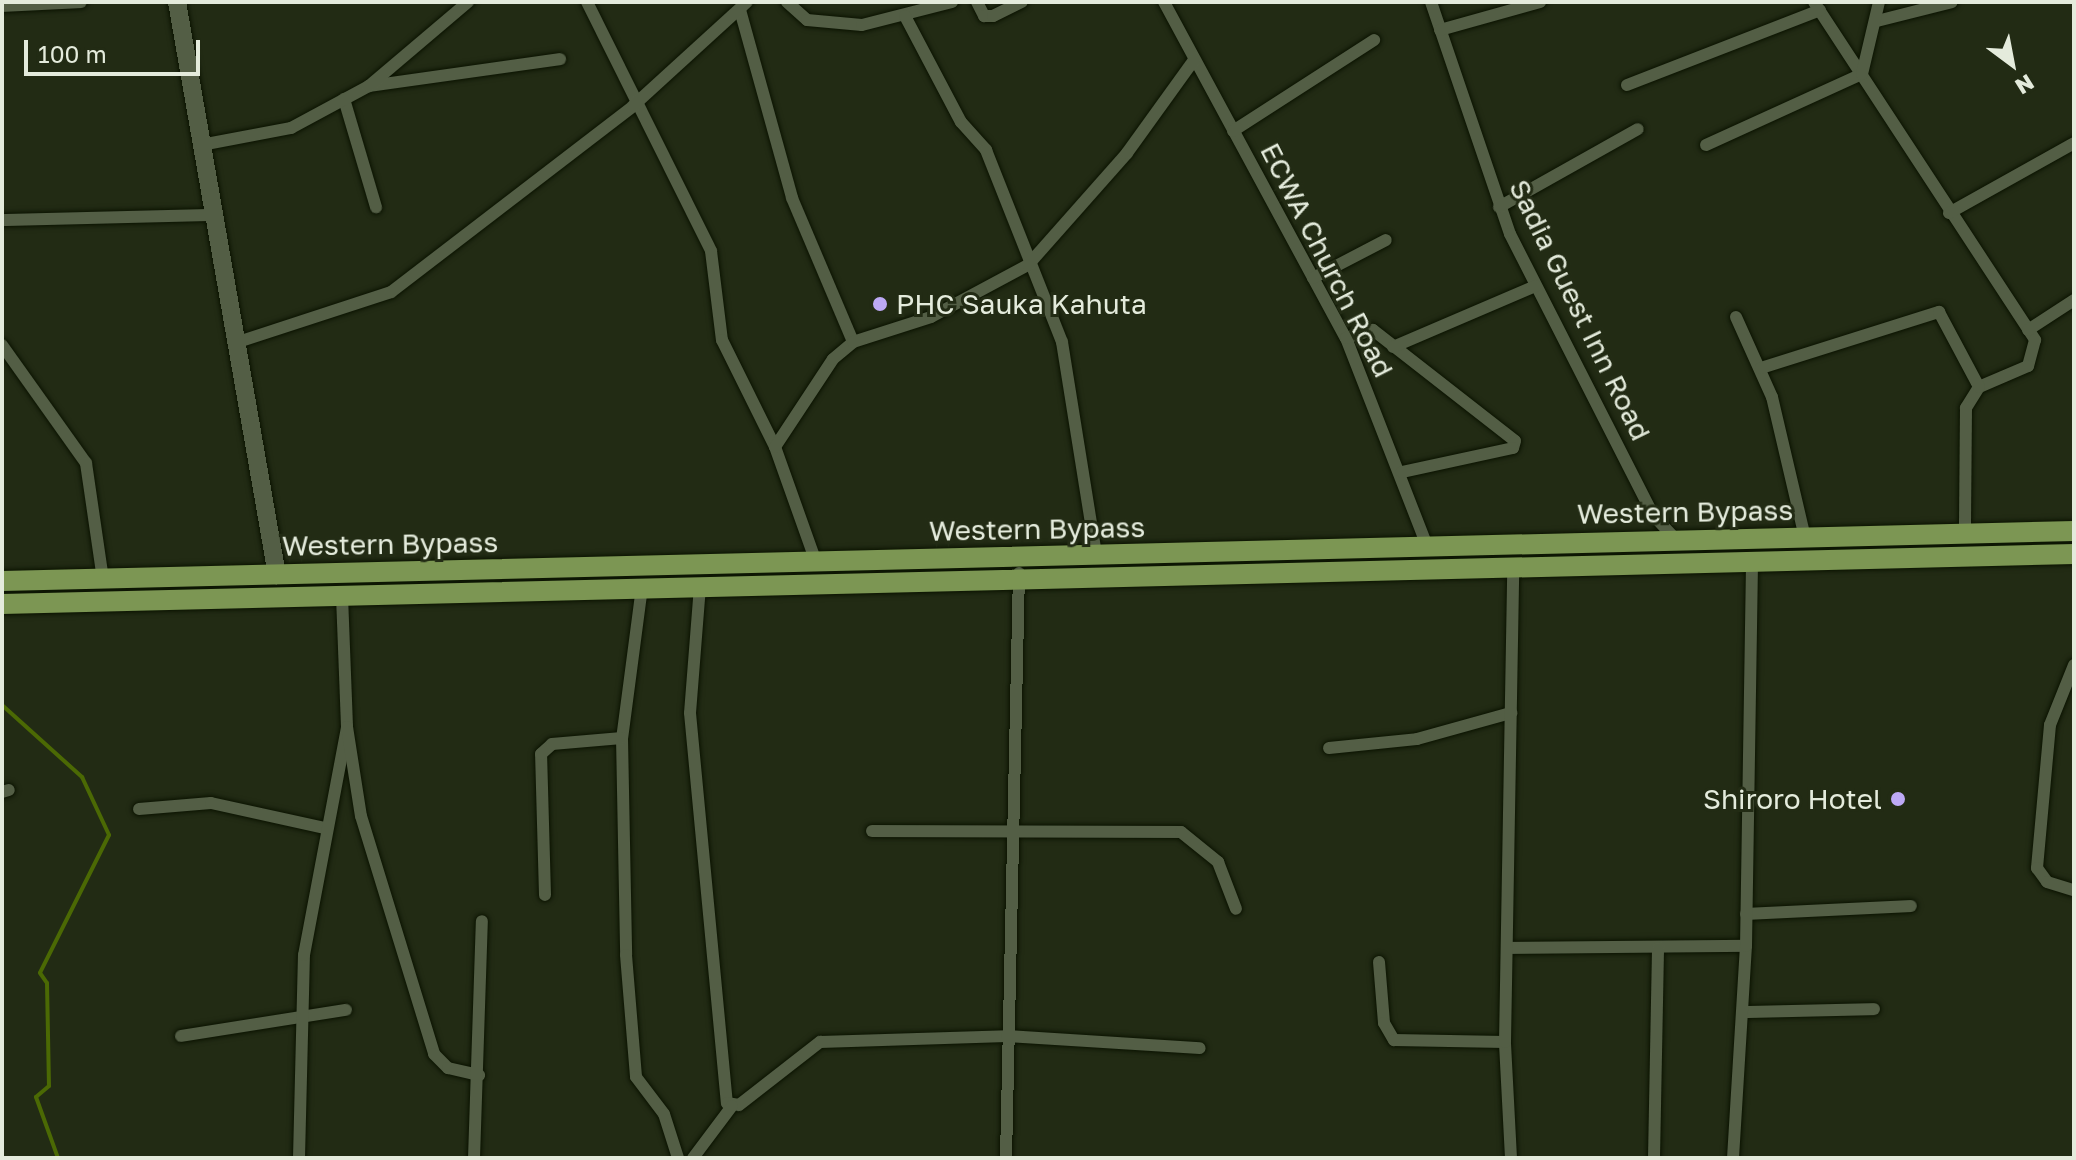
<!DOCTYPE html>
<style>
body{margin:0}
#map{position:relative;width:2076px;height:1160px;overflow:hidden;background:#222b14;font-family:"Golos Text",sans-serif}
div>[style]{position:absolute}
.stream>*{height:4px;margin:-2px;padding:0 2px;transform-origin:2px;border-radius:2px;background:#4b6904}
.roads{filter:drop-shadow(0 0 2px #0b1301) drop-shadow(0 0 2px #0b1301)}
.street>*{height:12px;margin:-6px;padding:0 6px;transform-origin:6px;border-radius:6px;background:#535e45}
.secondary>*{height:18px;margin:-9px;padding:0 9px;transform-origin:9px;border-radius:9px;background:#535e45}
.primary>*{height:20px;margin:-10px;padding:0 10px;transform-origin:10px;border-radius:10px;background:#7c9653}
.dots>*{width:22px;height:22px;translate:-50% -50%;box-sizing:border-box;border:4px solid #222b14;border-radius:50%}
span{translate:-50% -50%;white-space:nowrap;text-align:center;line-height:1.15;-webkit-text-stroke:6px #222b14;paint-order:stroke}
.street-label{font-size:28px;color:#e4ebdc}
.poi-label{font-size:28px;color:#e4ebdc}
.left{translate:0 -50%;text-align:left}
.right{translate:-100% -50%;text-align:right}
.frame{position:absolute;inset:0;border:4px solid #e4ebdc;pointer-events:none}
.north{position:absolute;left:1972px;top:24px;width:80px;height:80px;-webkit-text-stroke:6px #222b14;paint-order:stroke;rotate:148deg;font-size:22px;font-weight:700;line-height:32px;text-align:center;color:#e4ebdc}
.north::after{content:'';display:block;margin:auto;width:28px;height:36px;background:#e4ebdc;clip-path:polygon(50% 0,100% 100%,50% 72%,0 100%)}
.scale{position:absolute;left:24px;top:40px;width:176px;height:36px;box-sizing:border-box;border:4px solid #e4ebdc;border-top:0;padding-left:10px;font-size:24px;line-height:28px;white-space:nowrap;color:#e4ebdc;-webkit-text-stroke:6px #222b14;paint-order:stroke}
</style>
<div id="map">
<div class="stream">
<div style="left:2px;top:705px;width:108px;rotate:42deg"></div>
<div style="left:82px;top:777px;width:64px;rotate:65deg"></div>
<div style="left:109px;top:835px;width:154px;rotate:116.6deg"></div>
<div style="left:40px;top:973px;width:12px;rotate:55deg"></div>
<div style="left:47px;top:983px;width:103px;rotate:88.9deg"></div>
<div style="left:49px;top:1086px;width:17px;rotate:140deg"></div>
<div style="left:36px;top:1097px;width:65px;rotate:70.2deg"></div>
</div>
<div class="roads">
<div class="street">
<div style="left:587px;top:2px;width:278px;rotate:63.5deg"></div>
<div style="left:711px;top:251px;width:90px;rotate:83deg"></div>
<div style="left:722px;top:340px;width:119px;rotate:63.6deg"></div>
<div style="left:787px;top:2px;width:27px;rotate:42deg"></div>
<div style="left:807px;top:20px;width:55px;rotate:5.2deg"></div>
<div style="left:862px;top:25px;width:93px;rotate:-14.3deg"></div>
<div style="left:977px;top:2px;width:16px;rotate:63deg"></div>
<div style="left:984px;top:16px;width:9px"></div>
<div style="left:993px;top:16px;width:32px;rotate:-26deg"></div>
<div style="left:1164px;top:2px;width:382px;rotate:61.6deg"></div>
<div style="left:1346px;top:338px;width:225px;rotate:68.7deg"></div>
<div style="left:1431px;top:2px;width:245px;rotate:71.2deg"></div>
<div style="left:1510px;top:234px;width:315px;rotate:63deg"></div>
<div style="left:1653px;top:515px;width:33px;rotate:47deg"></div>
<div style="left:1814px;top:2px;width:404px;rotate:56.8deg"></div>
<div style="left:2035px;top:340px;width:27px;rotate:105deg"></div>
<div style="left:2028px;top:366px;width:53px;rotate:156.8deg"></div>
<div style="left:1979px;top:387px;width:25px;rotate:122deg"></div>
<div style="left:1966px;top:408px;width:125px;rotate:90.5deg"></div>
<div style="left:2px;top:6px;width:79px;rotate:-2.9deg"></div>
<div style="left:740px;top:10px;width:195px;rotate:74.5deg"></div>
<div style="left:792px;top:198px;width:156px;rotate:67deg"></div>
<div style="left:905px;top:16px;width:120px;rotate:62.2deg"></div>
<div style="left:961px;top:122px;width:38px;rotate:48deg"></div>
<div style="left:986px;top:150px;width:206px;rotate:68.4deg"></div>
<div style="left:1062px;top:342px;width:216px;rotate:80.9deg"></div>
<div style="left:1877px;top:21px;width:77px;rotate:-14.2deg"></div>
<div style="left:1440px;top:30px;width:104px;rotate:-15.6deg"></div>
<div style="left:1627px;top:85px;width:207px;rotate:-21.2deg"></div>
<div style="left:369px;top:86px;width:193px;rotate:-8deg"></div>
<div style="left:344px;top:99px;width:113px;rotate:73.5deg"></div>
<div style="left:1233px;top:131px;width:168px;rotate:-32.8deg"></div>
<div style="left:201px;top:145px;width:92px;rotate:-10.7deg"></div>
<div style="left:291px;top:128px;width:89px;rotate:-28.3deg"></div>
<div style="left:369px;top:86px;width:130px;rotate:-40.3deg"></div>
<div style="left:1706px;top:145px;width:171px;rotate:-24.5deg"></div>
<div style="left:1862px;top:74px;width:74px;rotate:-76.7deg"></div>
<div style="left:1499px;top:207px;width:159px;rotate:-29.3deg"></div>
<div style="left:1949px;top:213px;width:143px;rotate:-29.2deg"></div>
<div style="left:2px;top:220px;width:211px;rotate:-1.4deg"></div>
<div style="left:1313px;top:278px;width:82px;rotate:-27.5deg"></div>
<div style="left:1736px;top:317px;width:88px;rotate:65.8deg"></div>
<div style="left:1772px;top:397px;width:145px;rotate:76.8deg"></div>
<div style="left:2028px;top:330px;width:55px;rotate:-33.1deg"></div>
<div style="left:1346px;top:338px;width:28px;rotate:-17deg"></div>
<div style="left:1373px;top:330px;width:180px;rotate:38deg"></div>
<div style="left:1515px;top:441px;width:7px;rotate:106deg"></div>
<div style="left:1513px;top:448px;width:114px;rotate:167.8deg"></div>
<div style="left:235px;top:343px;width:164px;rotate:-18.1deg"></div>
<div style="left:391px;top:292px;width:305px;rotate:-37.5deg"></div>
<div style="left:633px;top:106px;width:154px;rotate:-42.4deg"></div>
<div style="left:2px;top:345px;width:145px;rotate:54.6deg"></div>
<div style="left:86px;top:463px;width:117px;rotate:81.7deg"></div>
<div style="left:1393px;top:347px;width:155px;rotate:-23.2deg"></div>
<div style="left:1761px;top:368px;width:187px;rotate:-17.5deg"></div>
<div style="left:1939px;top:312px;width:85px;rotate:61.9deg"></div>
<div style="left:816px;top:562px;width:122px;rotate:-109.6deg"></div>
<div style="left:775px;top:447px;width:105px;rotate:-56.6deg"></div>
<div style="left:833px;top:359px;width:26px;rotate:-40deg"></div>
<div style="left:853px;top:342px;width:82px;rotate:-17.8deg"></div>
<div style="left:931px;top:317px;width:110px;rotate:-28.2deg"></div>
<div style="left:1028px;top:265px;width:149px;rotate:-48.5deg"></div>
<div style="left:1127px;top:153px;width:115px;rotate:-54.2deg"></div>
<div style="left:700px;top:586px;width:127px;rotate:94.5deg"></div>
<div style="left:690px;top:713px;width:392px;rotate:84.6deg"></div>
<div style="left:727px;top:1103px;width:12px;rotate:9deg"></div>
<div style="left:739px;top:1105px;width:103px;rotate:-37.9deg"></div>
<div style="left:820px;top:1042px;width:187px;rotate:-1.8deg"></div>
<div style="left:1007px;top:1036px;width:193px;rotate:3.6deg"></div>
<div style="left:642px;top:587px;width:152px;rotate:97.5deg"></div>
<div style="left:622px;top:738px;width:217px;rotate:88.9deg"></div>
<div style="left:626px;top:955px;width:122px;rotate:85.3deg"></div>
<div style="left:636px;top:1077px;width:46px;rotate:52.9deg"></div>
<div style="left:664px;top:1114px;width:46px;rotate:72.3deg"></div>
<div style="left:342px;top:596px;width:131px;rotate:87.8deg"></div>
<div style="left:2074px;top:665px;width:65px;rotate:111.8deg"></div>
<div style="left:2050px;top:725px;width:144px;rotate:95.2deg"></div>
<div style="left:2037px;top:868px;width:17px;rotate:54deg"></div>
<div style="left:2047px;top:882px;width:28px;rotate:17deg"></div>
<div style="left:1329px;top:748px;width:88px;rotate:-5.8deg"></div>
<div style="left:1417px;top:739px;width:98px;rotate:-15.5deg"></div>
<div style="left:2px;top:792px;width:7px;rotate:-16deg"></div>
<div style="left:139px;top:809px;width:72px;rotate:-4.8deg"></div>
<div style="left:211px;top:803px;width:117px;rotate:12.4deg"></div>
<div style="left:872px;top:831px;width:309px;rotate:0.2deg"></div>
<div style="left:1181px;top:832px;width:48px;rotate:39deg"></div>
<div style="left:1218px;top:862px;width:50px;rotate:69deg"></div>
<div style="left:545px;top:895px;width:141px;rotate:-91.6deg"></div>
<div style="left:541px;top:754px;width:15px;rotate:-42deg"></div>
<div style="left:552px;top:744px;width:70px;rotate:-4.9deg"></div>
<div style="left:1746px;top:914px;width:165px;rotate:-2.8deg"></div>
<div style="left:1507px;top:948px;width:239px;rotate:-0.5deg"></div>
<div style="left:1379px;top:962px;width:61px;rotate:85.3deg"></div>
<div style="left:1384px;top:1023px;width:20px;rotate:60deg"></div>
<div style="left:1394px;top:1040px;width:111px;rotate:1deg"></div>
<div style="left:1743px;top:1012px;width:131px;rotate:-1.3deg"></div>
<div style="left:181px;top:1036px;width:167px;rotate:-9deg"></div>
<div style="left:299px;top:1158px;width:203px;rotate:-88.6deg"></div>
<div style="left:304px;top:955px;width:232px;rotate:-79.3deg"></div>
<div style="left:347px;top:727px;width:90px;rotate:81.1deg"></div>
<div style="left:361px;top:816px;width:249px;rotate:72.9deg"></div>
<div style="left:434px;top:1054px;width:20px;rotate:45deg"></div>
<div style="left:448px;top:1068px;width:32px;rotate:13deg"></div>
<div style="left:474px;top:1158px;width:237px;rotate:-88.1deg"></div>
<div style="left:693px;top:1158px;width:65px;rotate:-53.1deg"></div>
<div style="left:1006px;top:1158px;width:585px;rotate:-88.73deg"></div>
<div style="left:1511px;top:1158px;width:116px;rotate:-93deg"></div>
<div style="left:1505px;top:1042px;width:476px;rotate:-89deg"></div>
<div style="left:1654px;top:1158px;width:210px;rotate:-88.9deg"></div>
<div style="left:1733px;top:1158px;width:212px;rotate:-86.5deg"></div>
<div style="left:1746px;top:946px;width:384px;rotate:-89.1deg"></div>
</div>
<div class="secondary">
<div style="left:177px;top:2px;width:582px;rotate:80.1deg"></div>
</div>
<div class="primary">
<div style="left:2px;top:581px;width:2073px;rotate:-1.38deg"></div>
<div style="left:2px;top:604px;width:2073px;rotate:-1.38deg"></div>
</div>
</div>
<div class="dots">
<div style="left:880px;top:304px;background:#bda9f5"></div>
<div style="left:1898px;top:799px;background:#bda9f5"></div>
</div>
<div class="street-label">
<span style="left:1327px;top:260px;rotate:63deg">ECWA Church Road</span>
<span style="left:1580px;top:310px;rotate:64deg">Sadia Guest Inn Road</span>
<span style="left:1685px;top:512px;rotate:-1deg">Western Bypass</span>
<span style="left:1037px;top:529px;rotate:-1deg">Western Bypass</span>
<span style="left:390px;top:544px;rotate:-1deg">Western Bypass</span>
</div>
<div class="poi-label">
<span class="left" style="left:896px;top:304px">PHC Sauka Kahuta</span>
<span class="right" style="left:1882px;top:799px">Shiroro Hotel</span>
</div>
<div class="frame"></div>
<div class="north">N</div>
<div class="scale">100 m</div>
</div>
